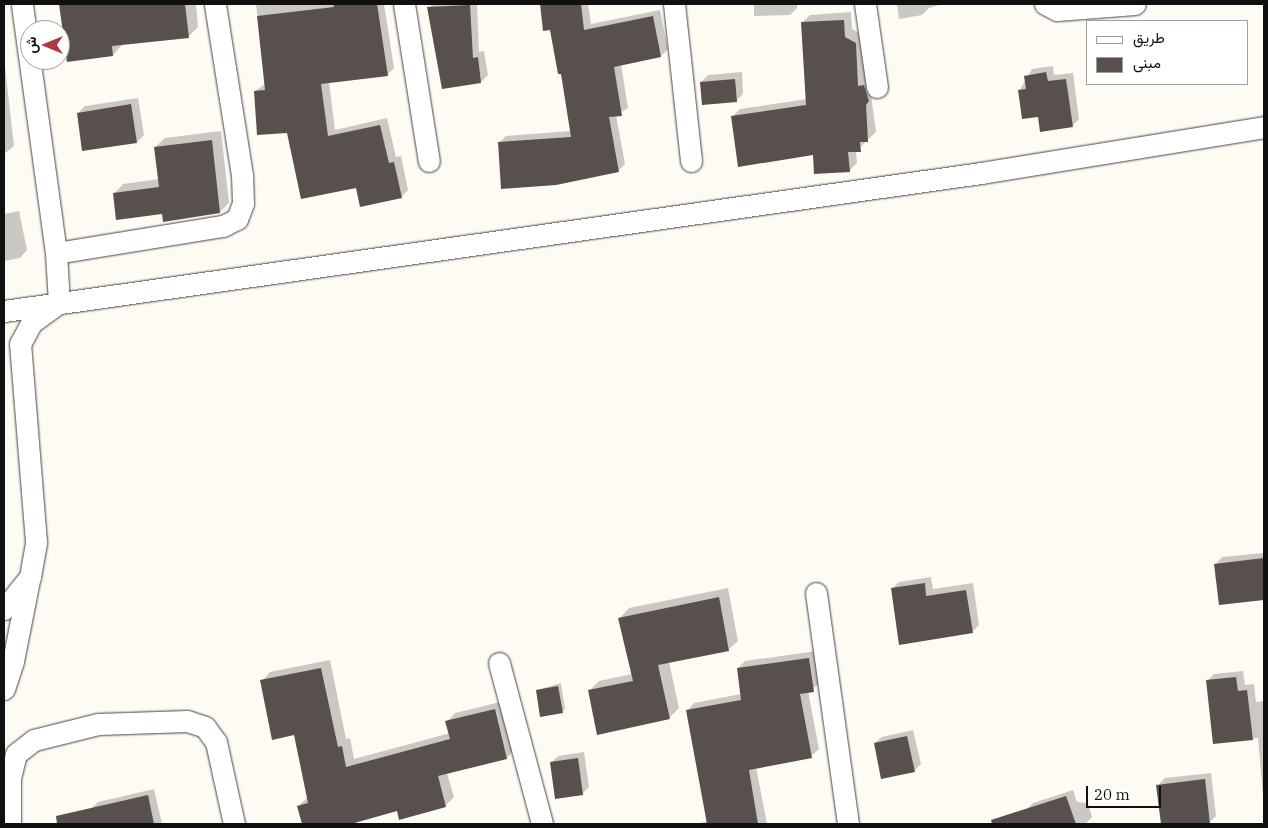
<!DOCTYPE html>
<meta charset="utf-8">
<style>
body{margin:0}
#map{position:relative;width:1268px;height:828px;overflow:hidden;background:#fefbf4;font-family:"IBM Plex Serif",Vazirmatn,serif}
div>[style]{position:absolute}
.shadow>*{inset:0;background:#0003}
.building>*{inset:0;background:#57504d}
.roads{filter:drop-shadow(0 0 1px #434343) drop-shadow(0 0 1px #434343)}
.street>*{height:21px;margin:-10.5px;padding:0 10.5px;transform-origin:10.5px;border-radius:10.5px;background:#fff}
span{translate:-50% -50%;white-space:nowrap;text-align:center;line-height:1.15;-webkit-text-stroke:5px #fff;paint-order:stroke}
.frame{position:absolute;inset:0;border:5px solid #101010;pointer-events:none}
.legend{position:absolute;left:1086px;top:20px;width:162px;height:65px;box-sizing:border-box;background:#fff;border:1px solid #9f9f9f;margin:0;padding:6px 9px;list-style:none;font-size:15px;color:#101010}
.legend li{display:flex;align-items:center;gap:10px;height:25px}
.legend b{width:25px;border:1px solid #9f9f9f}
.north{position:absolute;left:20px;top:20px;width:50px;height:50px;box-sizing:border-box;background:#fff;border:1px solid #9f9f9f;border-radius:50%;rotate:270deg;font-size:14px;font-weight:700;line-height:20px;text-align:center;color:#101010}
.north::after{content:'';display:block;margin:auto;width:18px;height:22px;background:#b13645;clip-path:polygon(50% 0,100% 100%,50% 72%,0 100%)}
.scale{position:absolute;left:1086px;top:786px;width:75px;height:22px;box-sizing:border-box;border:2px solid #101010;border-top:0;padding-left:6px;font-size:15px;line-height:18px;white-space:nowrap;color:#101010;-webkit-text-stroke:4px #fff;paint-order:stroke}
</style>
<div id="map">
<div class="shadow">
<div style="clip-path:polygon(60px 4px,196px 4px,198px 27px,188px 37px,123px 44px,113px 55px,68px 61px)"></div>
<div style="clip-path:polygon(256px 4px,384px 4px,394px 68px,387px 75px,329px 82px,335px 130px,387px 118px,396px 157px,401px 156px,408px 190px,401px 197px,357px 186px,255px 91px,265px 84px)"></div>
<div style="clip-path:polygon(433px 4px,477px 4px,479px 52px,484px 51px,488px 75px,481px 82px,429px 8px)"></div>
<div style="clip-path:polygon(542px 4px,588px 4px,591px 24px,660px 10px,668px 49px,661px 56px,621px 64px,628px 108px,616px 115px,625px 164px,618px 171px,499px 143px,506px 136px,571px 131px,562px 73px,551px 28px,544px 29px)"></div>
<div style="clip-path:polygon(754px 4px,797px 4px,797px 8px,790px 15px,754px 16px)"></div>
<div style="clip-path:polygon(897px 4px,942px 4px,929px 8px,922px 15px,899px 19px)"></div>
<div style="clip-path:polygon(851px 12px,852px 29px,863px 35px,876px 132px,856px 151px,857px 163px,849px 171px,732px 117px,740px 109px,807px 99px,802px 23px,810px 15px)"></div>
<div style="clip-path:polygon(4px 58px,14px 146px,4px 154px)"></div>
<div style="clip-path:polygon(1053px 66px,1054px 75px,1073px 73px,1079px 119px,1072px 126px,1039px 116px,1019px 91px,1032px 69px)"></div>
<div style="clip-path:polygon(742px 72px,743px 94px,736px 101px,701px 82px,708px 75px)"></div>
<div style="clip-path:polygon(138px 98px,144px 135px,137px 142px,78px 113px,85px 106px)"></div>
<div style="clip-path:polygon(221px 131px,229px 203px,220px 212px,114px 194px,123px 184px,159px 179px,155px 147px,165px 138px)"></div>
<div style="clip-path:polygon(19px 211px,27px 250px,20px 258px,4px 261px,4px 214px)"></div>
<div style="clip-path:polygon(1264px 553px,1264px 599px,1220px 604px,1216px 564px,1222px 557px)"></div>
<div style="clip-path:polygon(931px 577px,933px 589px,973px 583px,979px 625px,972px 632px,892px 589px,899px 582px)"></div>
<div style="clip-path:polygon(728px 588px,738px 641px,728px 650px,669px 662px,679px 708px,669px 718px,589px 691px,599px 681px,632px 674px,620px 618px,629px 608px)"></div>
<div style="clip-path:polygon(817px 651px,821px 683px,808px 691px,819px 749px,811px 756px,756px 767px,767px 824px,695px 824px,708px 821px,687px 711px,694px 703px,741px 694px,738px 668px,745px 661px)"></div>
<div style="clip-path:polygon(330px 660px,346px 739px,350px 738px,354px 759px,450px 733px,447px 722px,455px 713px,504px 701px,515px 749px,507px 758px,447px 773px,454px 797px,445px 806px,398px 810px,346px 824px,303px 824px,298px 806px,308px 797px,295px 734px,262px 681px,270px 672px)"></div>
<div style="clip-path:polygon(1243px 671px,1245px 685px,1254px 684px,1256px 702px,1264px 701px,1264px 807px,1258px 738px,1214px 742px,1207px 681px,1214px 674px)"></div>
<div style="clip-path:polygon(561px 683px,565px 709px,562px 712px,537px 690px)"></div>
<div style="clip-path:polygon(913px 730px,921px 764px,914px 771px,875px 743px,882px 737px)"></div>
<div style="clip-path:polygon(584px 752px,589px 787px,582px 794px,551px 763px,558px 756px)"></div>
<div style="clip-path:polygon(1211px 773px,1216px 816px,1209px 823px,1162px 824px,1158px 785px,1165px 778px)"></div>
<div style="clip-path:polygon(154px 789px,162px 824px,95px 824px,91px 809px,98px 802px)"></div>
<div style="clip-path:polygon(1073px 790px,1077px 802px,1088px 803px,1092px 817px,1085px 824px,1031px 824px,1026px 810px,1033px 803px)"></div>
</div>
<div class="building">
<div style="clip-path:polygon(59px 4px,185px 4px,189px 38px,112px 46px,113px 56px,67px 62px)"></div>
<div style="clip-path:polygon(333px 4px,377px 4px,388px 76px,321px 84px,328px 136px,380px 125px,389px 163px,394px 162px,402px 198px,360px 207px,356px 188px,301px 199px,287px 133px,257px 135px,254px 91px,265px 90px,257px 16px,334px 7px)"></div>
<div style="clip-path:polygon(540px 4px,581px 4px,584px 30px,653px 16px,661px 57px,614px 67px,622px 116px,609px 117px,619px 172px,556px 185px,501px 189px,498px 142px,571px 137px,561px 74px,558px 74px,550px 30px,543px 31px)"></div>
<div style="clip-path:polygon(470px 5px,473px 58px,478px 57px,481px 83px,442px 89px,427px 7px)"></div>
<div style="clip-path:polygon(844px 20px,845px 37px,856px 43px,858px 86px,864px 85px,869px 101px,866px 105px,868px 142px,860px 142px,861px 152px,848px 152px,850px 172px,814px 174px,813px 155px,738px 167px,731px 116px,806px 105px,801px 22px)"></div>
<div style="clip-path:polygon(1046px 72px,1048px 81px,1066px 79px,1073px 127px,1040px 132px,1038px 117px,1022px 119px,1018px 90px,1026px 89px,1024px 76px)"></div>
<div style="clip-path:polygon(735px 79px,737px 102px,702px 105px,700px 82px)"></div>
<div style="clip-path:polygon(131px 104px,137px 143px,82px 151px,77px 113px)"></div>
<div style="clip-path:polygon(212px 140px,220px 213px,163px 222px,162px 214px,116px 220px,113px 193px,159px 187px,154px 147px)"></div>
<div style="clip-path:polygon(1264px 558px,1264px 600px,1219px 605px,1214px 564px)"></div>
<div style="clip-path:polygon(925px 583px,926px 596px,966px 590px,973px 633px,899px 645px,891px 588px)"></div>
<div style="clip-path:polygon(719px 597px,729px 651px,658px 665px,670px 719px,597px 735px,588px 690px,633px 681px,618px 618px)"></div>
<div style="clip-path:polygon(809px 658px,814px 692px,800px 694px,812px 758px,749px 770px,758px 824px,707px 824px,686px 710px,741px 700px,737px 668px)"></div>
<div style="clip-path:polygon(321px 668px,338px 747px,342px 746px,346px 767px,450px 739px,445px 721px,495px 709px,507px 759px,438px 776px,446px 807px,399px 820px,397px 811px,351px 824px,302px 824px,297px 806px,308px 803px,294px 735px,272px 740px,260px 680px)"></div>
<div style="clip-path:polygon(1236px 677px,1238px 691px,1247px 690px,1253px 740px,1213px 744px,1206px 680px)"></div>
<div style="clip-path:polygon(558px 686px,563px 713px,540px 717px,536px 690px)"></div>
<div style="clip-path:polygon(907px 736px,915px 772px,881px 779px,874px 743px)"></div>
<div style="clip-path:polygon(578px 758px,583px 795px,555px 799px,550px 762px)"></div>
<div style="clip-path:polygon(1205px 779px,1210px 824px,1161px 824px,1156px 785px)"></div>
<div style="clip-path:polygon(148px 795px,154px 824px,57px 824px,56px 816px)"></div>
<div style="clip-path:polygon(1066px 796px,1076px 824px,992px 824px,991px 820px)"></div>
</div>
<div class="roads">
<div class="street">
<div style="left:404px;top:4px;width:159px;rotate:81deg"></div>
<div style="left:674px;top:4px;width:158px;rotate:83.8deg"></div>
<div style="left:865px;top:4px;width:84px;rotate:81.8deg"></div>
<div style="left:1045px;top:4px;width:13px;rotate:27deg"></div>
<div style="left:1057px;top:10px;width:78px;rotate:-4.4deg"></div>
<div style="left:56px;top:253px;width:169px;rotate:-9.2deg"></div>
<div style="left:223px;top:226px;width:16px;rotate:-27deg"></div>
<div style="left:237px;top:219px;width:17px;rotate:-69deg"></div>
<div style="left:243px;top:203px;width:28px;rotate:-92deg"></div>
<div style="left:242px;top:175px;width:173px;rotate:-99deg"></div>
<div style="left:4px;top:311px;width:987px;rotate:-8.04deg"></div>
<div style="left:981px;top:173px;width:287px;rotate:-9.2deg"></div>
<div style="left:816px;top:593px;width:233px;rotate:82.1deg"></div>
<div style="left:4px;top:609px;width:41px;rotate:-50.9deg"></div>
<div style="left:30px;top:577px;width:36px;rotate:-80deg"></div>
<div style="left:36px;top:542px;width:199px;rotate:-94.6deg"></div>
<div style="left:20px;top:344px;width:24px;rotate:-62deg"></div>
<div style="left:31px;top:323px;width:34px;rotate:-36deg"></div>
<div style="left:59px;top:303px;width:50px;rotate:-93.4deg"></div>
<div style="left:56px;top:253px;width:251px;rotate:-97.8deg"></div>
<div style="left:499px;top:663px;width:167px;rotate:75deg"></div>
<div style="left:4px;top:689px;width:29px;rotate:-72deg"></div>
<div style="left:13px;top:661px;width:83px;rotate:-78.8deg"></div>
<div style="left:10px;top:824px;width:46px;rotate:-90deg"></div>
<div style="left:10px;top:778px;width:25px;rotate:-76deg"></div>
<div style="left:16px;top:754px;width:23px;rotate:-38deg"></div>
<div style="left:34px;top:740px;width:66px;rotate:-14deg"></div>
<div style="left:98px;top:724px;width:89px;rotate:-1.9deg"></div>
<div style="left:187px;top:721px;width:19px;rotate:18deg"></div>
<div style="left:205px;top:727px;width:19px;rotate:54deg"></div>
<div style="left:216px;top:742px;width:84px;rotate:77.6deg"></div>
</div>
</div>
<div class="frame"></div>
<ul class="legend">
<li><b style="height:6px;background:#fff"></b>طريق</li>
<li><b style="height:14px;background:#57504d"></b>مبنى</li>
</ul>
<div class="north">ش</div>
<div class="scale">20 m</div>
</div>
